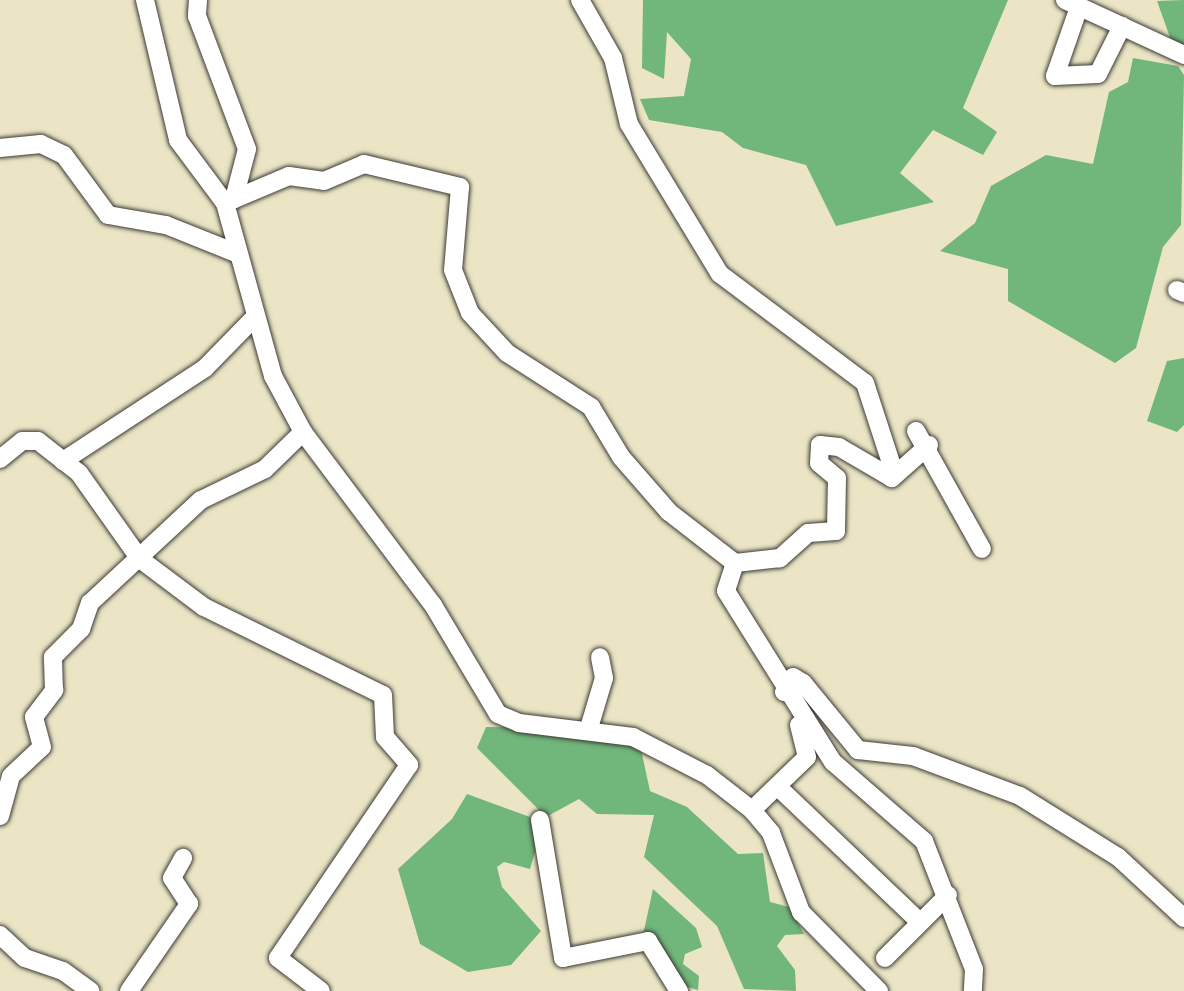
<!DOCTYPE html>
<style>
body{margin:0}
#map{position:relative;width:1184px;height:991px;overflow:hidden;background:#ebe5c5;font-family:"IM FELL French Canon",serif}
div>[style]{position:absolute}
.forest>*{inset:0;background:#71b67a}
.roads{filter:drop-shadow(0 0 2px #3b3a35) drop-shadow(0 0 2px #3b3a35)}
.minor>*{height:18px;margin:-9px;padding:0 9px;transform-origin:9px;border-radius:9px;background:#fff}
span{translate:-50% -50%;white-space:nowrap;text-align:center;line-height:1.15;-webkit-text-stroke:7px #fdfcf7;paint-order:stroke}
</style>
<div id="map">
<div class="forest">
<div style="clip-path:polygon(643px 0,1008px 0,963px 108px,997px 132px,983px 155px,933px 130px,900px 173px,934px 202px,836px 226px,806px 165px,743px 148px,722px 132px,649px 120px,640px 99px,684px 96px,691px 59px,667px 32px,664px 79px,642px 68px)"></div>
<div style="clip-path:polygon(1184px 0,1184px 49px,1172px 43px,1157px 1px)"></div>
<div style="clip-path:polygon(1133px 58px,1178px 66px,1184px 75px,1181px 225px,1163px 247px,1136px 348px,1115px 363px,1008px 301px,1008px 269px,940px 251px,975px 223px,991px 186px,1046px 155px,1093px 164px,1109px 92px,1128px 82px)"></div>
<div style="clip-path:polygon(1184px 358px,1184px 425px,1177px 432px,1147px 421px,1167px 361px)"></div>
<div style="clip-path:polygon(486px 727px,556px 728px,640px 745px,650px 791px,687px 807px,738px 854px,763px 853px,770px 902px,789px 907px,804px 934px,785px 935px,777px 946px,795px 970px,796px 991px,744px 989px,717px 926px,644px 857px,654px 815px,597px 814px,579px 799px,546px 817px,477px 748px)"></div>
<div style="clip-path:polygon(467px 794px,530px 817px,537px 845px,530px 869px,504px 862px,497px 867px,502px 887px,541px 931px,511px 965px,468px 972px,420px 944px,398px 869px,452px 819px)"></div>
<div style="clip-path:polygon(653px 889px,696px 928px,702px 947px,685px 954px,683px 964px,699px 976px,698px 990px,680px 985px,643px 935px)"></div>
</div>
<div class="roads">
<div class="minor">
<div style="left:145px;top:0;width:144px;rotate:76.7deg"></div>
<div style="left:178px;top:140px;width:79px;rotate:53.3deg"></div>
<div style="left:225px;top:203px;width:180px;rotate:74.5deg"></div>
<div style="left:273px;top:376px;width:64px;rotate:61.8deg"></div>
<div style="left:303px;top:432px;width:216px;rotate:53.1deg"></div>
<div style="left:433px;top:605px;width:127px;rotate:59.2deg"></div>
<div style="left:498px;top:714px;width:23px;rotate:23deg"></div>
<div style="left:519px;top:723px;width:115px;rotate:7deg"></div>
<div style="left:633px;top:737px;width:83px;rotate:27.2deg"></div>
<div style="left:707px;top:775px;width:57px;rotate:37.9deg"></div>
<div style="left:752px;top:810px;width:30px;rotate:50deg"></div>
<div style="left:771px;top:833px;width:85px;rotate:69.2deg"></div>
<div style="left:801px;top:912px;width:111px;rotate:45.4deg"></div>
<div style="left:198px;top:0;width:16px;rotate:94deg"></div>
<div style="left:197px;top:16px;width:142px;rotate:69.4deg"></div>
<div style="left:247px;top:149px;width:52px;rotate:104.6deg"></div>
<div style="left:580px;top:0;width:67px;rotate:60.4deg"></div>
<div style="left:613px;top:58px;width:68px;rotate:76.4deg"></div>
<div style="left:629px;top:124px;width:175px;rotate:58.8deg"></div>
<div style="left:720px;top:274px;width:181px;rotate:36.9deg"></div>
<div style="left:865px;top:383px;width:94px;rotate:72deg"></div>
<div style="left:1065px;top:0;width:131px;rotate:24.8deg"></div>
<div style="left:1079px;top:7px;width:73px;rotate:109.2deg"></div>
<div style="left:1055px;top:76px;width:43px;rotate:-2.7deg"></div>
<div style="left:1098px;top:74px;width:54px;rotate:-63.4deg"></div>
<div style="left:0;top:148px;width:41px;rotate:-5.6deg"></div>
<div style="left:41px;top:144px;width:25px;rotate:26deg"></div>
<div style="left:64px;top:155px;width:74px;rotate:53.7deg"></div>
<div style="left:108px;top:215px;width:59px;rotate:9.8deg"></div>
<div style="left:166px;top:225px;width:75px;rotate:21.8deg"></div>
<div style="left:225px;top:203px;width:69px;rotate:-22.9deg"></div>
<div style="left:289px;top:176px;width:35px;rotate:8deg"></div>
<div style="left:324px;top:181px;width:43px;rotate:-23deg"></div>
<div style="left:364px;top:164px;width:99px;rotate:13.5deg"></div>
<div style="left:460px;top:187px;width:83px;rotate:94.8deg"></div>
<div style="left:453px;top:270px;width:46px;rotate:68.4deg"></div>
<div style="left:470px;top:313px;width:54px;rotate:47.2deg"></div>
<div style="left:507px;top:353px;width:100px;rotate:32.7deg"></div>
<div style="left:591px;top:407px;width:58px;rotate:59deg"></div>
<div style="left:621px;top:457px;width:73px;rotate:48.9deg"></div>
<div style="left:669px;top:512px;width:83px;rotate:37.7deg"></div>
<div style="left:1177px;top:290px;width:8px;rotate:23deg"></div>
<div style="left:916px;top:431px;width:135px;rotate:60.8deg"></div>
<div style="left:929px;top:445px;width:50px;rotate:138.3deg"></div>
<div style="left:892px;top:478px;width:61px;rotate:-149.7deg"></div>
<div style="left:839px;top:447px;width:19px;rotate:-174deg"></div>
<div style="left:820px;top:445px;width:18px;rotate:93deg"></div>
<div style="left:819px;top:463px;width:23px;rotate:40deg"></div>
<div style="left:837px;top:478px;width:53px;rotate:91.1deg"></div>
<div style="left:836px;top:531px;width:28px;rotate:176deg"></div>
<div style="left:808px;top:533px;width:38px;rotate:138deg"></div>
<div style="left:780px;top:558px;width:45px;rotate:173.7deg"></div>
<div style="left:735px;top:563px;width:29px;rotate:108deg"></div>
<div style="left:726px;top:591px;width:202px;rotate:58deg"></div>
<div style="left:833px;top:762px;width:121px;rotate:41deg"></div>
<div style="left:924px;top:841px;width:137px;rotate:68.7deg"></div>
<div style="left:974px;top:969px;width:22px;rotate:93deg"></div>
<div style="left:0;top:459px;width:28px;rotate:-39deg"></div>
<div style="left:22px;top:441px;width:16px"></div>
<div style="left:38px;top:441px;width:52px;rotate:38deg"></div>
<div style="left:79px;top:473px;width:105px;rotate:54.7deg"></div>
<div style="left:140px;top:559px;width:80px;rotate:36.9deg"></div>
<div style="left:204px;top:607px;width:199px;rotate:26.2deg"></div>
<div style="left:383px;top:695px;width:42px;rotate:87.3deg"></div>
<div style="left:385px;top:737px;width:37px;rotate:49deg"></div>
<div style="left:409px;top:765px;width:233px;rotate:124.2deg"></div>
<div style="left:278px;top:958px;width:54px;rotate:37.5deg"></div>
<div style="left:63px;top:461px;width:170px;rotate:-33.2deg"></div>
<div style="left:205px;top:368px;width:69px;rotate:-45.6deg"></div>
<div style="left:784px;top:692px;width:17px;rotate:-59deg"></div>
<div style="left:793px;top:677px;width:12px;rotate:31deg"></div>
<div style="left:803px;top:683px;width:87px;rotate:50.6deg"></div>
<div style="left:858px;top:750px;width:55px;rotate:6.2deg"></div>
<div style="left:913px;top:756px;width:114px;rotate:20.5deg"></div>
<div style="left:1020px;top:796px;width:115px;rotate:31.9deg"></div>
<div style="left:1118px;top:857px;width:90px;rotate:42.7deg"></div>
<div style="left:589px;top:728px;width:52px;rotate:-73.3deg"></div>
<div style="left:604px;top:678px;width:21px;rotate:-101deg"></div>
<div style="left:777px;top:786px;width:196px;rotate:43.6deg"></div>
<div style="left:752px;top:810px;width:76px;rotate:-43.9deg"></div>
<div style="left:807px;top:757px;width:33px;rotate:-104deg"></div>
<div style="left:0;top:816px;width:41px;rotate:-74.6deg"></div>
<div style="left:11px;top:776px;width:42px;rotate:-43.1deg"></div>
<div style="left:42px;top:747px;width:31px;rotate:-105deg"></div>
<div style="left:34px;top:717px;width:34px;rotate:-53deg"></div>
<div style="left:54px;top:690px;width:33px;rotate:-92deg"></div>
<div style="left:53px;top:657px;width:40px;rotate:-45deg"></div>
<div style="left:81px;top:629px;width:28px;rotate:-71deg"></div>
<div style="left:90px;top:603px;width:151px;rotate:-42.9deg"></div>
<div style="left:201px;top:500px;width:71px;rotate:-25.8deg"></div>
<div style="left:265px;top:469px;width:53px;rotate:-44.2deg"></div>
<div style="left:540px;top:820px;width:140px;rotate:80.5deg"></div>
<div style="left:563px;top:958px;width:87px;rotate:-11.3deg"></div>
<div style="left:648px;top:941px;width:59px;rotate:58.2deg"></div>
<div style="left:0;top:935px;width:34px;rotate:43deg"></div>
<div style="left:25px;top:958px;width:40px;rotate:18.9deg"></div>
<div style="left:63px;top:971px;width:34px;rotate:36deg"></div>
<div style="left:885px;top:958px;width:89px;rotate:-45deg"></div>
<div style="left:129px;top:991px;width:106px;rotate:-55.4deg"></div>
<div style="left:189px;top:904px;width:31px;rotate:-123deg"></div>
<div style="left:172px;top:878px;width:23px;rotate:-61deg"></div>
</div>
</div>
</div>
